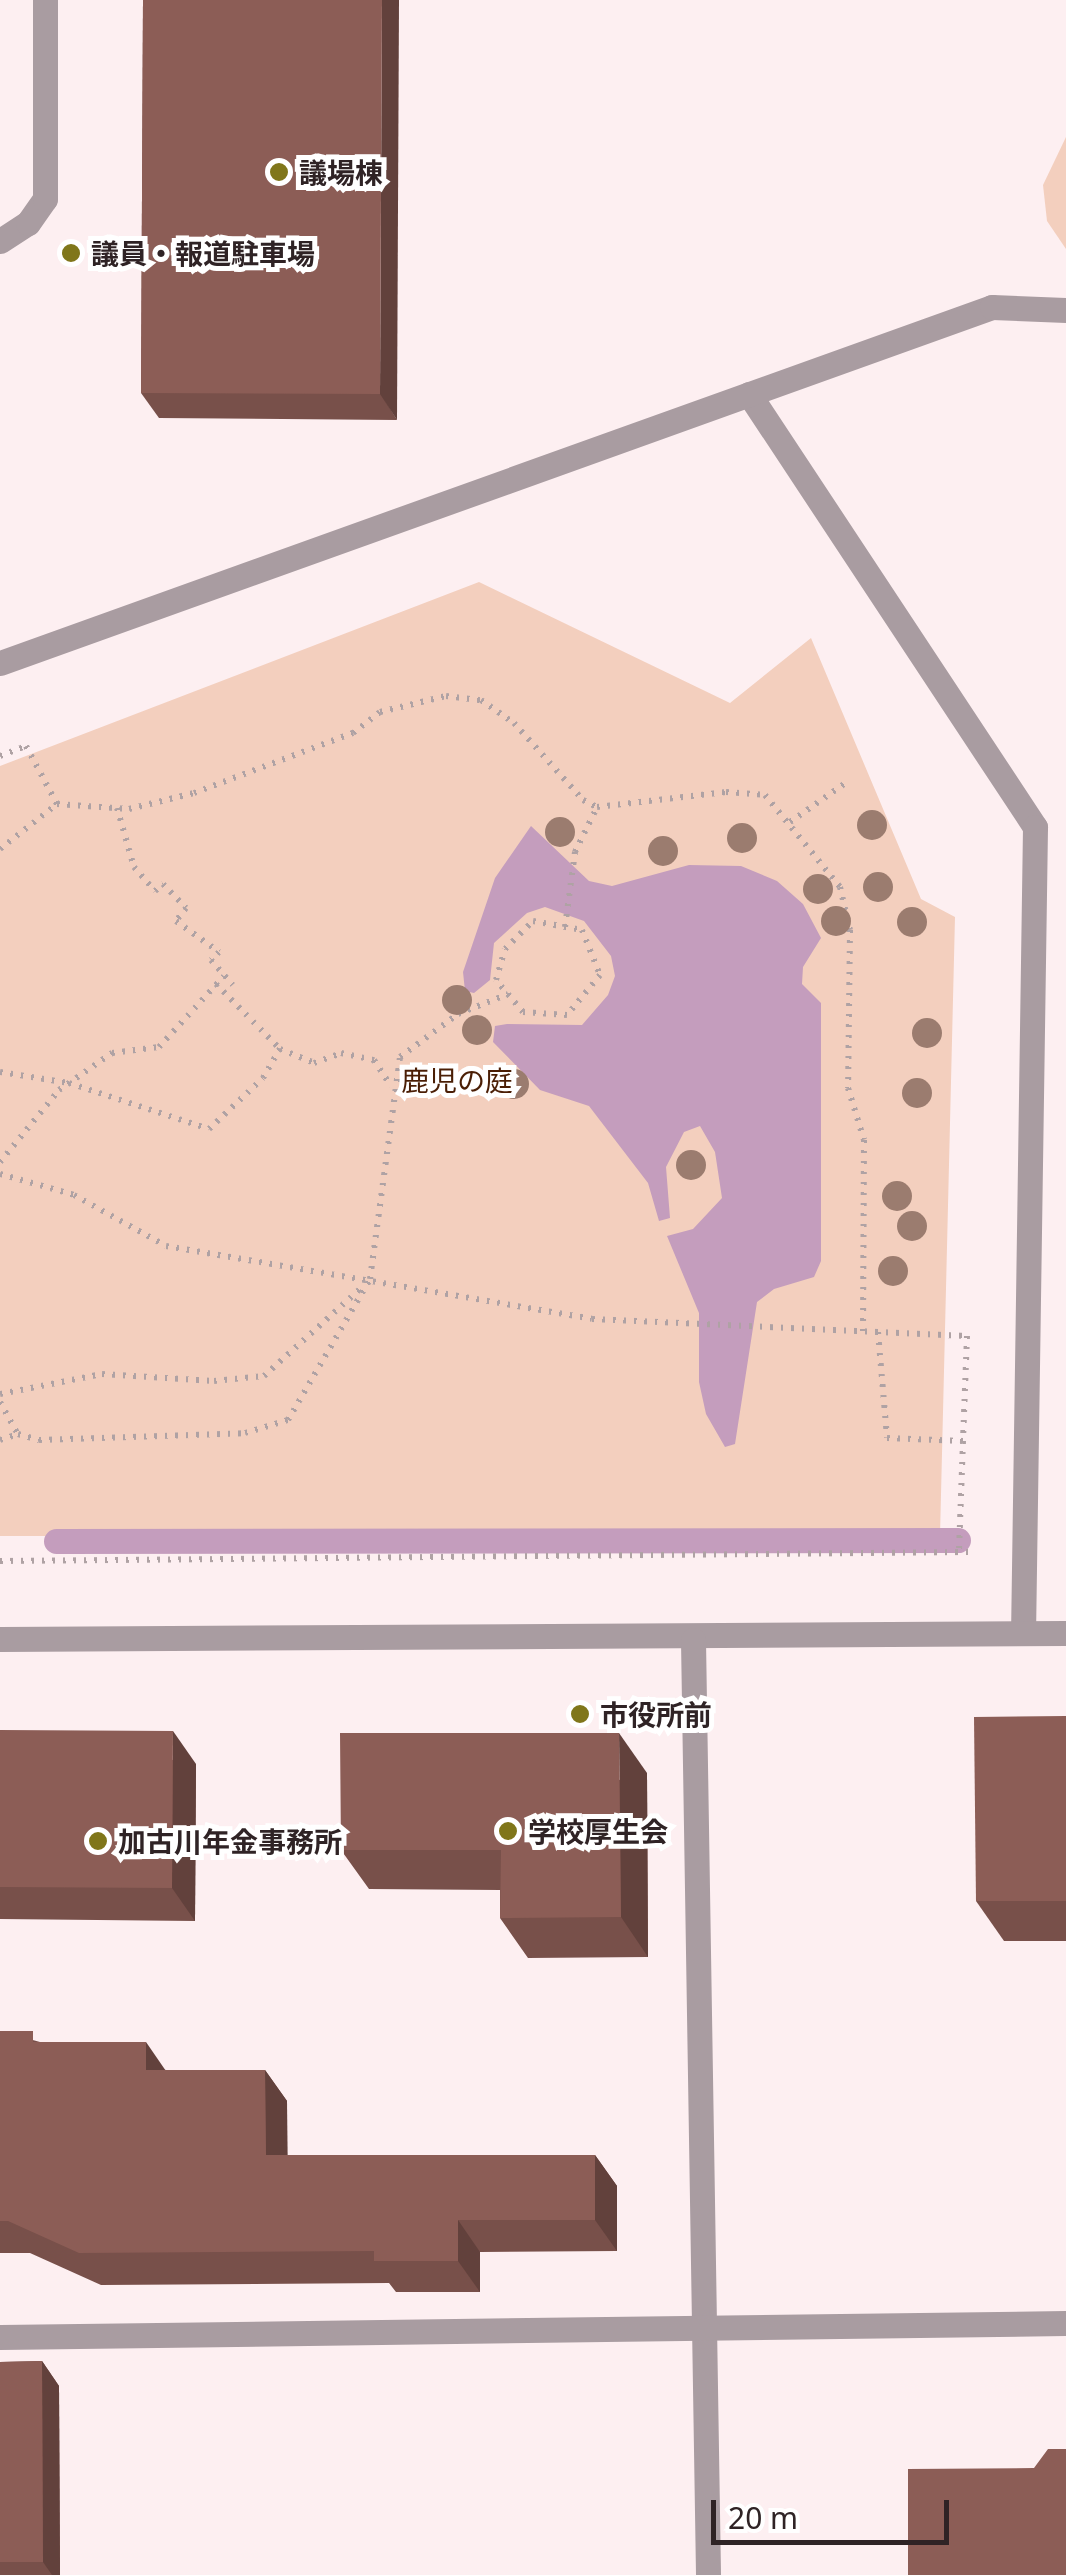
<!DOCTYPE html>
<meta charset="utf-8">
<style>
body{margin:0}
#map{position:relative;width:1066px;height:2575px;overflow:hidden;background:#fdeff1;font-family:"Noto Sans","Noto Sans JP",sans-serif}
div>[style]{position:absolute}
.green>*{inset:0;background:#f3cfbe}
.water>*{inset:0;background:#c49dbd}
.stream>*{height:25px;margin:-12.5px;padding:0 12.5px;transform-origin:12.5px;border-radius:12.5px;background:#c49dbd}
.path>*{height:6px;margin-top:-3px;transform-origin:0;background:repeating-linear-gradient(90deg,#afa2a4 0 2.5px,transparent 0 10.5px)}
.minor>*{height:25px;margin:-12.5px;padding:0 12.5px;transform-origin:12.5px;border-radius:12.5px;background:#a99ca1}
.trees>*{width:30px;height:30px;margin:-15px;border-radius:50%;background:#9b7c6f}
.wall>*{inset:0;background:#78504a}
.shaded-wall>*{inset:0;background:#62413c}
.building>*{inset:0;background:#8c5d56}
.dots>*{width:28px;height:28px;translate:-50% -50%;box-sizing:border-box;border:5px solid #fff;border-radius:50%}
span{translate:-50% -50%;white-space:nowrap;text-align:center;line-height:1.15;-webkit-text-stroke:10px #fff;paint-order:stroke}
.poi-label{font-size:28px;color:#2f2325;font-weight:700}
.left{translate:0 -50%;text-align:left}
.park-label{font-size:28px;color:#4a1e05}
.scale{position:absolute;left:711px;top:2500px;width:238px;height:45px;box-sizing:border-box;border:5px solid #2f2325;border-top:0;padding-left:12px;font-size:30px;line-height:35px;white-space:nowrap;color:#2f2325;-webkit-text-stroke:8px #fff;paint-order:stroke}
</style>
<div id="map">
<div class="green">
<div style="clip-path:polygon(1066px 137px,1066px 249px,1047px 221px,1043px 185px)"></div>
<div style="clip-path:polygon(479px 582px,730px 703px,811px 638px,921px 899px,955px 917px,940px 1536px,0 1536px,0 766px)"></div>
</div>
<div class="water">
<div style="clip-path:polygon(531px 826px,589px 881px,612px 886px,689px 865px,741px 866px,777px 881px,803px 904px,821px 938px,803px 967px,802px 984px,821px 1003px,821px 1261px,814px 1277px,774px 1289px,757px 1302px,735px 1444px,725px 1447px,706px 1414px,699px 1382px,699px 1313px,667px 1236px,693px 1229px,722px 1198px,715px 1152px,700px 1126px,684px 1132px,666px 1167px,670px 1218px,659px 1221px,648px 1183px,589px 1106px,540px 1090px,493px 1042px,495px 1026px,507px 1024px,582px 1025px,608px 995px,615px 976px,611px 956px,584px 921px,545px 907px,527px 913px,494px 943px,490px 980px,474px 993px,465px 991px,463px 972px,495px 878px)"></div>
</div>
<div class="stream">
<div style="left:56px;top:1541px;width:902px;rotate:-0.06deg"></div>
</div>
<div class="path">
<div style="left:0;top:756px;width:28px;rotate:-21deg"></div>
<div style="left:26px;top:746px;width:66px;rotate:61.9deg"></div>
<div style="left:117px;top:808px;width:61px;rotate:73.9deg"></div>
<div style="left:134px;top:867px;width:32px;rotate:49deg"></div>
<div style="left:155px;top:891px;width:11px;rotate:-41deg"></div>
<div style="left:163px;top:884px;width:33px;rotate:46deg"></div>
<div style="left:186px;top:908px;width:16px;rotate:128deg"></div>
<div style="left:176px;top:921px;width:53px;rotate:35.8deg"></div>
<div style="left:219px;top:952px;width:11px;rotate:135deg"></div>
<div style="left:211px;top:960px;width:33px;rotate:49deg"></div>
<div style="left:790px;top:822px;width:70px;rotate:-35.1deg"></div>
<div style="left:0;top:849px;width:73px;rotate:-38.3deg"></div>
<div style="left:57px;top:804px;width:72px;rotate:4deg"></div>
<div style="left:129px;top:809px;width:67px;rotate:-13.8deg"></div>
<div style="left:194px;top:793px;width:170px;rotate:-20.7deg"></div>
<div style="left:353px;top:733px;width:34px;rotate:-38deg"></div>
<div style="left:380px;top:712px;width:68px;rotate:-13.6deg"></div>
<div style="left:446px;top:696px;width:35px;rotate:7deg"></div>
<div style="left:481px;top:700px;width:40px;rotate:34.9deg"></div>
<div style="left:514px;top:723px;width:103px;rotate:48.1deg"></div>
<div style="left:583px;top:800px;width:16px;rotate:27deg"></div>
<div style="left:597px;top:807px;width:130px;rotate:-6.6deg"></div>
<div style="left:726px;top:792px;width:39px;rotate:4deg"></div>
<div style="left:765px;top:795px;width:119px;rotate:50.8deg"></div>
<div style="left:840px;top:887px;width:44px;rotate:76.9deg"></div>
<div style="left:850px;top:930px;width:158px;rotate:90.7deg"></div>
<div style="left:848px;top:1088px;width:54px;rotate:72.9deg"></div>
<div style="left:864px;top:1140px;width:191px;rotate:90.3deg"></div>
<div style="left:533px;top:921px;width:50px;rotate:10.4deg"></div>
<div style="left:582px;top:930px;width:48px;rotate:68.2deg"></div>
<div style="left:600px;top:975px;width:52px;rotate:129.5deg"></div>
<div style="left:567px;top:1015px;width:44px;rotate:-176.1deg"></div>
<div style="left:523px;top:1012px;width:42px;rotate:-130.2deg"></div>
<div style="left:496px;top:980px;width:32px;rotate:-74deg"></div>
<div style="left:505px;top:949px;width:40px;rotate:-45deg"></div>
<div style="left:565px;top:927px;width:76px;rotate:-82.4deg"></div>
<div style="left:575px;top:852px;width:50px;rotate:-63.9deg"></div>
<div style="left:216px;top:984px;width:91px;rotate:45.4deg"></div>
<div style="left:280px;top:1049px;width:37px;rotate:22deg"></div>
<div style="left:314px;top:1063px;width:29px;rotate:-20deg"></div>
<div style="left:341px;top:1053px;width:34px;rotate:12deg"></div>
<div style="left:374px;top:1060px;width:31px;rotate:57deg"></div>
<div style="left:0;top:1072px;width:70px;rotate:9.1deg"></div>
<div style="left:69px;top:1083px;width:147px;rotate:18.2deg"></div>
<div style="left:209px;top:1129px;width:74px;rotate:-43.4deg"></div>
<div style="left:263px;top:1078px;width:34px;rotate:-60deg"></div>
<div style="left:0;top:1162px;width:93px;rotate:-50.7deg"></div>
<div style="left:59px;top:1090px;width:65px;rotate:-34.9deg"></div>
<div style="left:112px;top:1053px;width:47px;rotate:-7.3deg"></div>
<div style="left:159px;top:1047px;width:96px;rotate:-47.5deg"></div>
<div style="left:0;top:1174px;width:77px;rotate:15.8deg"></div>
<div style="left:74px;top:1195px;width:105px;rotate:29deg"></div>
<div style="left:166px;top:1246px;width:432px;rotate:9.7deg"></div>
<div style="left:592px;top:1319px;width:375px;rotate:2.6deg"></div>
<div style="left:967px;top:1336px;width:105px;rotate:92.2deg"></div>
<div style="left:878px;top:1332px;width:106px;rotate:85.1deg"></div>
<div style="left:887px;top:1438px;width:76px;rotate:2.3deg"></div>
<div style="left:963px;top:1441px;width:111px;rotate:92.1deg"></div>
<div style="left:0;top:1394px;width:104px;rotate:-11.1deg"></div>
<div style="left:102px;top:1374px;width:112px;rotate:3.6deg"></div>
<div style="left:214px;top:1381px;width:50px;rotate:-5.7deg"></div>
<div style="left:264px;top:1376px;width:131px;rotate:-42.2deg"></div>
<div style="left:0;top:1402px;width:37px;rotate:61deg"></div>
<div style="left:18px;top:1434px;width:22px;rotate:16deg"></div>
<div style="left:39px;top:1440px;width:206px;rotate:-1.9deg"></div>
<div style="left:245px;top:1433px;width:45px;rotate:-16.8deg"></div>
<div style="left:288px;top:1420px;width:163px;rotate:-59.8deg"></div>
<div style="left:370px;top:1279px;width:224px;rotate:-82.3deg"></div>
<div style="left:400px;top:1057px;width:72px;rotate:-36.6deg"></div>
<div style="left:458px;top:1014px;width:54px;rotate:-21.8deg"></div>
<div style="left:0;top:1440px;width:19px;rotate:-18deg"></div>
<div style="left:0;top:1561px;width:969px;rotate:-0.53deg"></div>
</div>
<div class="minor">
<div style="left:0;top:241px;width:33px;rotate:-33deg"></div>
<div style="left:28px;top:223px;width:29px;rotate:-55deg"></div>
<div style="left:45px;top:199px;width:199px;rotate:-90deg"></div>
<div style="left:749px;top:394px;width:519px;rotate:56.55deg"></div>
<div style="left:1035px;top:827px;width:806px;rotate:90.85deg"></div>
<div style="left:0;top:663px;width:1054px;rotate:-19.74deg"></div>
<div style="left:992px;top:307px;width:74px;rotate:2.3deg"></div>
<div style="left:0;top:1639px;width:1066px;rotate:-0.32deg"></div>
<div style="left:693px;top:1640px;width:935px;rotate:89.08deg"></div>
<div style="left:0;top:2337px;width:1066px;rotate:-0.75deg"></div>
</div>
<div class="trees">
<div style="left:872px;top:825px"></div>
<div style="left:560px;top:832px"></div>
<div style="left:742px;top:838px"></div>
<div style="left:663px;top:851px"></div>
<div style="left:878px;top:887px"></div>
<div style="left:818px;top:889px"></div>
<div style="left:836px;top:921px"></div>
<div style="left:912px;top:922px"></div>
<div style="left:457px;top:1000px"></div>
<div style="left:477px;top:1030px"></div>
<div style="left:927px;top:1033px"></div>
<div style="left:514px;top:1084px"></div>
<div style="left:917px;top:1093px"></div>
<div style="left:691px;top:1165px"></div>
<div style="left:897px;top:1196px"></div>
<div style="left:912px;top:1226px"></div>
<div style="left:893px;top:1271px"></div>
</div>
<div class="wall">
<div style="clip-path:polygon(143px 0,397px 420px,159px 418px,141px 393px)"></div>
<div style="clip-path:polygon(1066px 1716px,1066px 1941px,1004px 1941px,976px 1901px)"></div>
<div style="clip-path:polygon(0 1730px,196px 1764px,195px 1921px,0 1919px)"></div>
<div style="clip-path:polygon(647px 1773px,648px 1957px,528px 1958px,500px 1918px,500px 1890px,369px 1889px,341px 1850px)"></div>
<div style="clip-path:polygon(0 2031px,40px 2042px,166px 2070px,265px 2070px,287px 2101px,287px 2155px,595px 2155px,617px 2186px,617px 2251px,480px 2252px,480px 2292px,396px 2292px,389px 2283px,101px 2285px,30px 2253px,0 2253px)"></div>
<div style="clip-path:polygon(42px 2361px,59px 2386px,60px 2575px,0 2575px,0 2362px)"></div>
</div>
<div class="shaded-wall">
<div style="clip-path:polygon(382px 0,399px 0,397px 420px,380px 394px)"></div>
<div style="clip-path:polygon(173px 1731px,196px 1764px,195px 1921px,172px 1888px)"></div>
<div style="clip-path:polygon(619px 1733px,647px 1773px,648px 1957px,621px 1917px)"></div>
<div style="clip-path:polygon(146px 2042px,168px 2074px,146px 2070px)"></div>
<div style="clip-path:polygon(265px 2070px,287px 2101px,288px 2187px,266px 2155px)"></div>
<div style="clip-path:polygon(595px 2155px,617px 2186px,617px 2251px,595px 2220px)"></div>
<div style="clip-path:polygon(458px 2220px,480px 2252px,480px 2292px,458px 2261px)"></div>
<div style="clip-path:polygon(42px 2361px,59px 2386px,60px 2575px,52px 2575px,43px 2562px)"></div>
</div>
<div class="building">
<div style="clip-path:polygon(143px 0,382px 0,380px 394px,141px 393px)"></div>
<div style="clip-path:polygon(1066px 1716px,1066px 1901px,976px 1901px,974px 1717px)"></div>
<div style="clip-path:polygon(0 1730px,173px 1731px,172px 1888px,0 1887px)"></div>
<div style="clip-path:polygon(340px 1733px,619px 1733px,621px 1917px,500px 1918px,501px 1850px,341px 1850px)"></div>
<div style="clip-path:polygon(0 2031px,33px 2031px,33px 2042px,146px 2042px,146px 2070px,265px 2070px,266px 2155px,595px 2155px,595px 2220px,458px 2220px,458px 2261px,374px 2261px,374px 2251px,79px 2253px,8px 2221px,0 2221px)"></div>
<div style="clip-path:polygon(42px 2361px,43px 2562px,0 2562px,0 2362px)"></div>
<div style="clip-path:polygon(1048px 2449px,1066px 2449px,1066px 2575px,908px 2575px,908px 2469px,1034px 2468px)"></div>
</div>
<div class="dots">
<div style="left:279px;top:172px;background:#80761a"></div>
<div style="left:71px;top:253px;background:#80761a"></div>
<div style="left:580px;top:1714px;background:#80761a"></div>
<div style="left:508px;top:1831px;background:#80761a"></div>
<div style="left:98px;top:1841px;background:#80761a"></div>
</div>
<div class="poi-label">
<span class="left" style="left:299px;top:172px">議場棟</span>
<span class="left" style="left:91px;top:253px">議員・報道駐車場</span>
<span class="left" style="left:600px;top:1714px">市役所前</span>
<span class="left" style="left:528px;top:1831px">学校厚生会</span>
<span class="left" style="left:118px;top:1841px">加古川年金事務所</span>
</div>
<div class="park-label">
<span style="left:457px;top:1080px">鹿児の庭</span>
</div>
<div class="scale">20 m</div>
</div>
